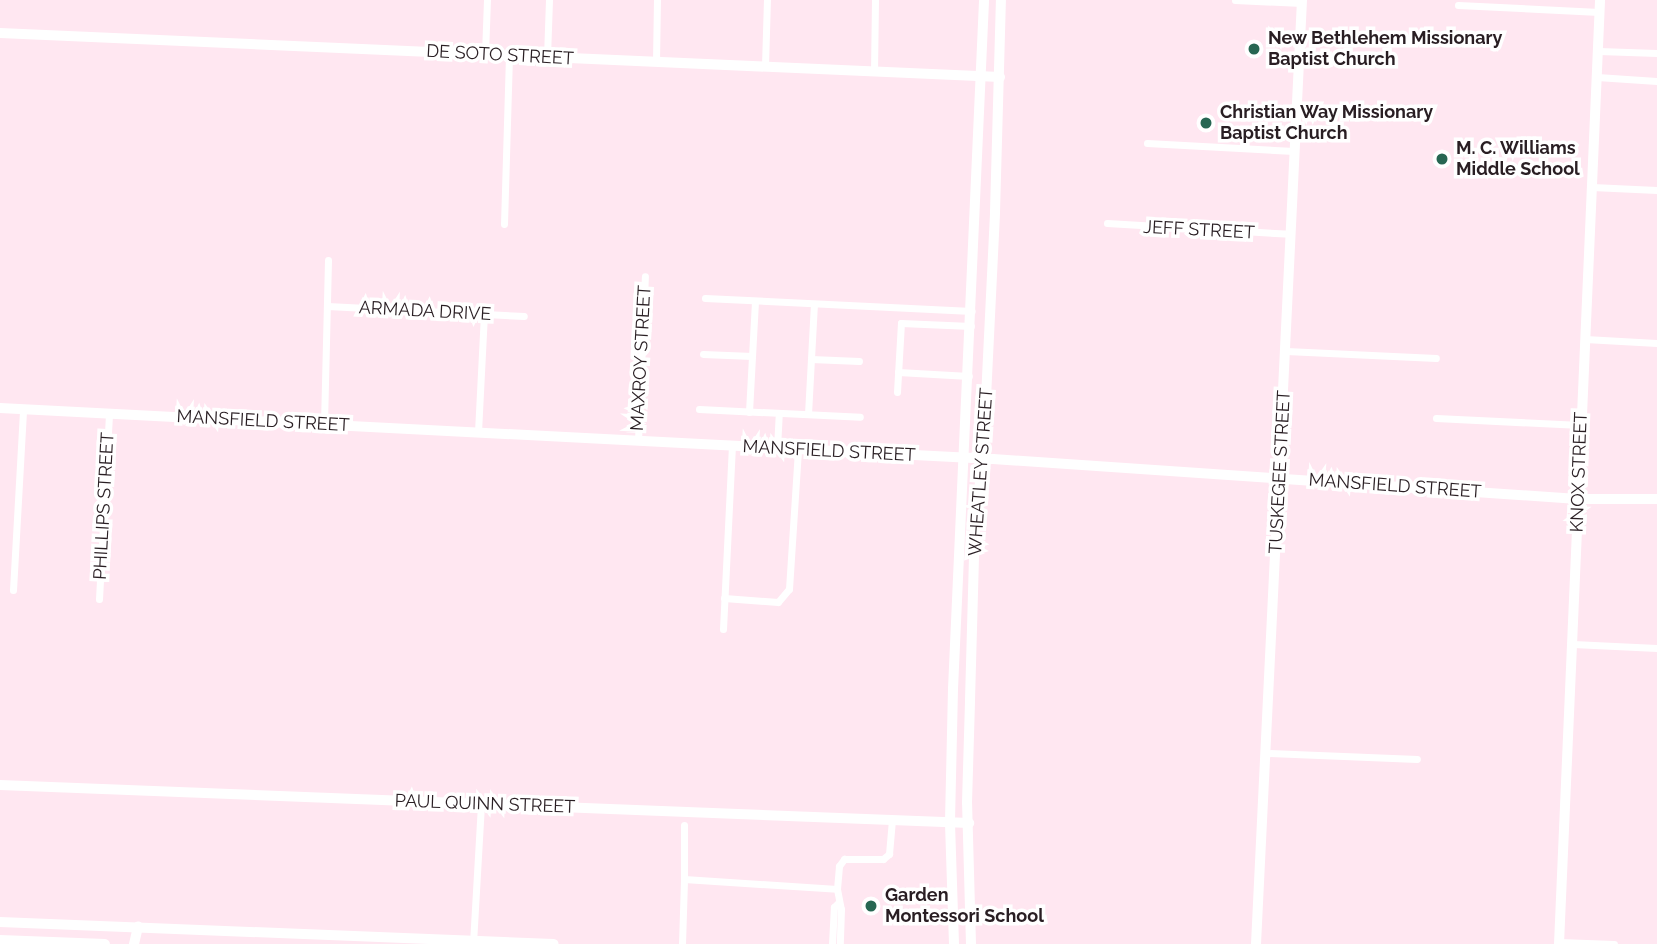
<!DOCTYPE html>
<style>
body{margin:0}
#map{position:relative;width:1657px;height:944px;overflow:hidden;background:#ffe7f1;font-family:Raleway,sans-serif}
div>[style]{position:absolute}
.street>*{height:7px;margin:-3.5px;padding:0 3.5px;transform-origin:3.5px;border-radius:3.5px;background:#fff}
.secondary>*{height:10px;margin:-5px;padding:0 5px;transform-origin:5px;border-radius:5px;background:#fff}
.dots>*{width:19px;height:19px;translate:-50% -50%;box-sizing:border-box;border:4px solid #fff;border-radius:50%}
span{translate:-50% -50%;white-space:nowrap;text-align:center;line-height:1.15;-webkit-text-stroke:7px #fff;paint-order:stroke}
.poi-label{font-size:18px;color:#291e23;font-weight:700}
.left{translate:0 -50%;text-align:left}
.street-label{font-size:18px;color:#291e23}
</style>
<div id="map">
<div class="street">
<div style="left:1235px;top:0;width:67px;rotate:2.6deg"></div>
<div style="left:1458px;top:5px;width:141px;rotate:2.8deg"></div>
<div style="left:1599px;top:51px;width:58px;rotate:2deg"></div>
<div style="left:485px;top:54px;width:54px;rotate:-87.9deg"></div>
<div style="left:547px;top:57px;width:57px;rotate:-88deg"></div>
<div style="left:656px;top:62px;width:62px;rotate:-89.1deg"></div>
<div style="left:765px;top:66px;width:66px;rotate:-88.3deg"></div>
<div style="left:874px;top:72px;width:72px;rotate:-89.2deg"></div>
<div style="left:1597px;top:77px;width:60px;rotate:3.8deg"></div>
<div style="left:1147px;top:143px;width:147px;rotate:3.1deg"></div>
<div style="left:1592px;top:187px;width:65px;rotate:2.6deg"></div>
<div style="left:1107px;top:223px;width:183px;rotate:3.4deg"></div>
<div style="left:504px;top:224px;width:168px;rotate:-88.3deg"></div>
<div style="left:705px;top:298px;width:267px;rotate:2.8deg"></div>
<div style="left:327px;top:306px;width:197px;rotate:2.9deg"></div>
<div style="left:1585px;top:339px;width:72px;rotate:3.2deg"></div>
<div style="left:1286px;top:351px;width:150px;rotate:2.7deg"></div>
<div style="left:703px;top:354px;width:49px;rotate:2.3deg"></div>
<div style="left:811px;top:359px;width:48px;rotate:2.4deg"></div>
<div style="left:898px;top:372px;width:71px;rotate:3.2deg"></div>
<div style="left:897px;top:392px;width:69px;rotate:-86.7deg"></div>
<div style="left:901px;top:323px;width:70px;rotate:2.5deg"></div>
<div style="left:699px;top:409px;width:161px;rotate:2.8deg"></div>
<div style="left:749px;top:412px;width:111px;rotate:-86.9deg"></div>
<div style="left:808px;top:414px;width:110px;rotate:-86.9deg"></div>
<div style="left:1436px;top:418px;width:145px;rotate:2.8deg"></div>
<div style="left:324px;top:424px;width:164px;rotate:-88.6deg"></div>
<div style="left:478px;top:432px;width:118px;rotate:-87.1deg"></div>
<div style="left:638px;top:441px;width:165px;rotate:-87.6deg"></div>
<div style="left:777px;top:448px;width:35px;rotate:-87deg"></div>
<div style="left:13px;top:590px;width:181px;rotate:-86.8deg"></div>
<div style="left:724px;top:598px;width:54px;rotate:4.2deg"></div>
<div style="left:778px;top:602px;width:17px;rotate:-50deg"></div>
<div style="left:789px;top:589px;width:139px;rotate:-86.3deg"></div>
<div style="left:99px;top:599px;width:186px;rotate:-86.9deg"></div>
<div style="left:723px;top:629px;width:183px;rotate:-87.2deg"></div>
<div style="left:1573px;top:644px;width:84px;rotate:2.7deg"></div>
<div style="left:1268px;top:753px;width:149px;rotate:2.3deg"></div>
<div style="left:684px;top:825px;width:54px;rotate:90deg"></div>
<div style="left:837px;top:889px;width:23px;rotate:-85deg"></div>
<div style="left:839px;top:866px;width:9px;rotate:-54deg"></div>
<div style="left:844px;top:859px;width:39px"></div>
<div style="left:883px;top:859px;width:8px;rotate:-40deg"></div>
<div style="left:889px;top:854px;width:35px;rotate:-85deg"></div>
<div style="left:1559px;top:942px;width:55px;rotate:2.1deg"></div>
<div style="left:473px;top:943px;width:139px;rotate:-86.7deg"></div>
<div style="left:682px;top:944px;width:65px;rotate:-88.2deg"></div>
<div style="left:684px;top:879px;width:153px;rotate:3.7deg"></div>
<div style="left:837px;top:889px;width:20px;rotate:79deg"></div>
<div style="left:841px;top:909px;width:35px;rotate:92deg"></div>
<div style="left:832px;top:944px;width:37px;rotate:-87deg"></div>
<div style="left:834px;top:907px;width:6px;rotate:-45deg"></div>
</div>
<div class="secondary">
<div style="left:0;top:33px;width:1001px;rotate:2.52deg"></div>
<div style="left:0;top:408px;width:994px;rotate:2.94deg"></div>
<div style="left:993px;top:459px;width:586px;rotate:3.91deg"></div>
<div style="left:1578px;top:499px;width:79px"></div>
<div style="left:0;top:785px;width:970px;rotate:2.25deg"></div>
<div style="left:0;top:922px;width:554px;rotate:2.27deg"></div>
<div style="left:0;top:940px;width:105px;rotate:2.2deg"></div>
<div style="left:134px;top:944px;width:18px;rotate:-77deg"></div>
<div style="left:954px;top:944px;width:123px;rotate:-91.9deg"></div>
<div style="left:950px;top:821px;width:132px;rotate:-88.7deg"></div>
<div style="left:953px;top:689px;width:690px;rotate:-87.42deg"></div>
<div style="left:971px;top:944px;width:141px;rotate:-91.6deg"></div>
<div style="left:967px;top:803px;width:103px;rotate:-88.3deg"></div>
<div style="left:970px;top:700px;width:180px;rotate:-88.4deg"></div>
<div style="left:975px;top:520px;width:62px;rotate:-82.5deg"></div>
<div style="left:983px;top:459px;width:247px;rotate:-87.2deg"></div>
<div style="left:995px;top:212px;width:212px;rotate:-88.4deg"></div>
<div style="left:1256px;top:944px;width:945px;rotate:-87.21deg"></div>
<div style="left:1559px;top:944px;width:945px;rotate:-87.51deg"></div>
</div>
<div class="dots">
<div style="left:1254px;top:49px;background:#276652"></div>
<div style="left:1206px;top:123px;background:#276652"></div>
<div style="left:1442px;top:159px;background:#276652"></div>
<div style="left:871px;top:906px;background:#276652"></div>
</div>
<div class="poi-label">
<span class="left" style="left:1268px;top:49px">New Bethlehem Missionary<br>Baptist Church</span>
<span class="left" style="left:1220px;top:123px">Christian Way Missionary<br>Baptist Church</span>
<span class="left" style="left:1456px;top:159px">M. C. Williams<br>Middle School</span>
<span class="left" style="left:885px;top:906px">Garden<br>Montessori School</span>
</div>
<div class="street-label">
<span style="left:500px;top:55px;rotate:3deg">DE SOTO STREET</span>
<span style="left:1199px;top:230px;rotate:3deg">JEFF STREET</span>
<span style="left:425px;top:311px;rotate:3deg">ARMADA DRIVE</span>
<span style="left:641px;top:358px;rotate:-87deg">MAXROY STREET</span>
<span style="left:263px;top:421px;rotate:3deg">MANSFIELD STREET</span>
<span style="left:829px;top:451px;rotate:3deg">MANSFIELD STREET</span>
<span style="left:981px;top:472px;rotate:-86deg">WHEATLEY STREET</span>
<span style="left:1280px;top:472px;rotate:-87deg">TUSKEGEE STREET</span>
<span style="left:1579px;top:472px;rotate:-88deg">KNOX STREET</span>
<span style="left:1395px;top:486px;rotate:4deg">MANSFIELD STREET</span>
<span style="left:104px;top:506px;rotate:-87deg">PHILLIPS STREET</span>
<span style="left:485px;top:804px;rotate:2deg">PAUL QUINN STREET</span>
</div>
</div>
